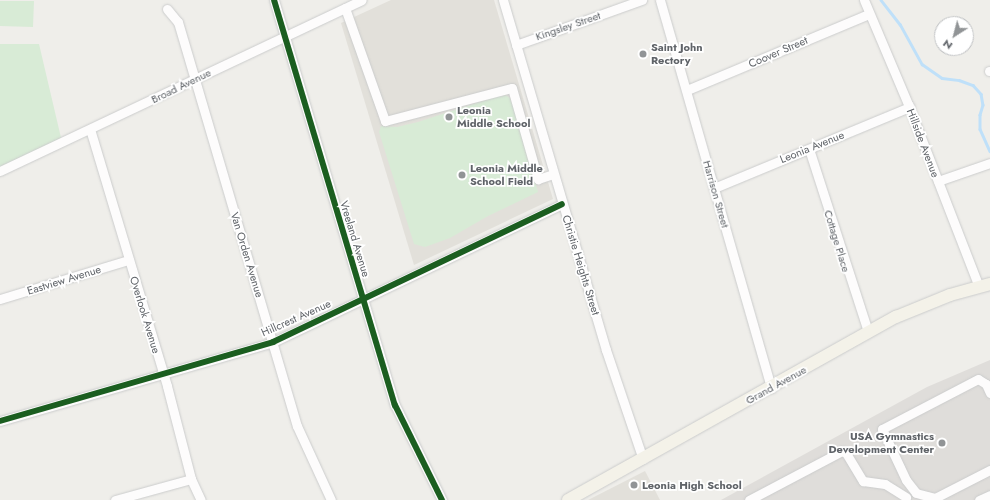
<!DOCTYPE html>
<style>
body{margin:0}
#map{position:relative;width:990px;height:500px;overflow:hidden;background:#efeeea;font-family:Jost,sans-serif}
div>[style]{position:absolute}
.industrial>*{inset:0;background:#dfddda}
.education>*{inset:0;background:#e2e0da}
.green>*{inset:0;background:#d8ebd6}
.stream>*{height:2.5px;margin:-1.25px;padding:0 1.25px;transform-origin:1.25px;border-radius:1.25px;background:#bfe0f9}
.roads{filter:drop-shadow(0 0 1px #cbcccc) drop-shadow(0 0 1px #cbcccc)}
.minor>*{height:9px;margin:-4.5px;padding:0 4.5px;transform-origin:4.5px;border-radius:4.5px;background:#fdfcfc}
.major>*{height:12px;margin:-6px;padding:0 6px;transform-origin:6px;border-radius:6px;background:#f4f2e9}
.cycleway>*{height:6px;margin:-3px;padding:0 3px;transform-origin:3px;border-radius:3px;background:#1b5e20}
.dots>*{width:11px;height:11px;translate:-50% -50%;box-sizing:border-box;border:2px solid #fff;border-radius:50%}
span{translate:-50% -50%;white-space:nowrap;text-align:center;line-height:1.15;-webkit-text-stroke:3.5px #fff;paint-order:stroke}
.street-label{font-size:11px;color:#5f6368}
.poi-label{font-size:11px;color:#5f6368;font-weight:700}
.left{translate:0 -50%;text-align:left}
.right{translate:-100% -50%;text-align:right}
.north{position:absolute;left:934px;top:16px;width:40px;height:40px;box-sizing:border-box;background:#fff;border:1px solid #bfc1c3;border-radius:50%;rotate:216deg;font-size:11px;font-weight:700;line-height:16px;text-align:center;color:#5f6368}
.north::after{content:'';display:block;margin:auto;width:14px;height:18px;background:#919496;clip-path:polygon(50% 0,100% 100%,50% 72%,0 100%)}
</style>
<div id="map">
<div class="industrial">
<div style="clip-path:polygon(990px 360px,990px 500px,721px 500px,927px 387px)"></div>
</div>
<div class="education">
<div style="clip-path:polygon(391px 0,494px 0,553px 199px,414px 265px,341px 23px)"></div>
<div style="clip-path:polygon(645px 471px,660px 500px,588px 500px)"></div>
</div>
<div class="green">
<div style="clip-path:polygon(0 1px,34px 1px,33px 27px,0 26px)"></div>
<div style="clip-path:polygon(0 44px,39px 44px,62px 142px,0 171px)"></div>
<div style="clip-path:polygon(504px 94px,510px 98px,515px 111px,538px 192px,488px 216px,450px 238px,425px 247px,414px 244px,379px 132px,381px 126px,397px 127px,418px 122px)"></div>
</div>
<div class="stream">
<div style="left:881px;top:0;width:31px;rotate:52deg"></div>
<div style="left:900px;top:24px;width:46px;rotate:61.2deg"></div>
<div style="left:922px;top:64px;width:24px;rotate:35deg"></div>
<div style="left:942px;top:78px;width:17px;rotate:7deg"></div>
<div style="left:959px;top:80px;width:15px;rotate:20deg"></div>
<div style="left:973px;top:85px;width:12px;rotate:48deg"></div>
<div style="left:981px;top:94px;width:11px;rotate:80deg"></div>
<div style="left:983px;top:105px;width:10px;rotate:107deg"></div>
<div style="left:980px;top:115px;width:14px;rotate:90deg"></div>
<div style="left:980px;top:129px;width:24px;rotate:66deg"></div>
</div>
<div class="roads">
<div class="minor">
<div style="left:274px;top:0;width:423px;rotate:73.4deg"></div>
<div style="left:395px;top:405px;width:106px;rotate:63.7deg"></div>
<div style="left:503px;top:0;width:365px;rotate:73.6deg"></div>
<div style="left:606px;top:350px;width:115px;rotate:71.3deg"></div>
<div style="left:660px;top:0;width:404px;rotate:74deg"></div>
<div style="left:864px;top:0;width:113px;rotate:67.1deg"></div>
<div style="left:908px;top:104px;width:196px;rotate:68.8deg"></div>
<div style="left:345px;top:8px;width:120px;rotate:70.5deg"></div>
<div style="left:385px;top:121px;width:131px;rotate:-14.6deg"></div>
<div style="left:512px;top:88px;width:95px;rotate:74.1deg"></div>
<div style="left:538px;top:179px;width:16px;rotate:-18deg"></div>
<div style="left:167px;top:9px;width:17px;rotate:50deg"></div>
<div style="left:178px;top:22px;width:421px;rotate:73.6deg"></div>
<div style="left:297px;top:426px;width:81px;rotate:65.3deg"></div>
<div style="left:516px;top:45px;width:134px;rotate:-19.7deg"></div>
<div style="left:989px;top:71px;width:1px"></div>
<div style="left:687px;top:90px;width:197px;rotate:-22.7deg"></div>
<div style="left:90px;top:129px;width:268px;rotate:73.3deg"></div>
<div style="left:167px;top:386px;width:96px;rotate:75.5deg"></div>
<div style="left:191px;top:479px;width:23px;rotate:65deg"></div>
<div style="left:809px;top:149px;width:192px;rotate:72.1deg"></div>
<div style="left:0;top:171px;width:400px;rotate:-25.3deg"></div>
<div style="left:938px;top:181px;width:55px;rotate:-19.1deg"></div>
<div style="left:714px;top:188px;width:212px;rotate:-22.5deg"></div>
<div style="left:0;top:299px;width:134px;rotate:-16.9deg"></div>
<div style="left:990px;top:393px;width:10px;rotate:-114deg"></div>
<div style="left:986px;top:384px;width:9px;rotate:-148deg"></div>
<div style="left:978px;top:379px;width:108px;rotate:152.5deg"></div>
<div style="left:882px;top:429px;width:56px;rotate:64.8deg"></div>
<div style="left:906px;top:480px;width:16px;rotate:52deg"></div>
<div style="left:916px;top:493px;width:20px;rotate:15deg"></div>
<div style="left:935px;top:498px;width:62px;rotate:-27deg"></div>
<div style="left:0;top:421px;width:284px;rotate:-16.1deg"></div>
<div style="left:273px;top:342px;width:320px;rotate:-25.5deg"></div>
<div style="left:115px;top:500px;width:79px;rotate:-15.4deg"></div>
<div style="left:749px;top:500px;width:105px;rotate:-27.8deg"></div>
<div style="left:842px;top:451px;width:4px;rotate:27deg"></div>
<div style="left:846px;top:453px;width:33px;rotate:59deg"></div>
<div style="left:863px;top:481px;width:22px;rotate:8deg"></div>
<div style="left:885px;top:484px;width:25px;rotate:32deg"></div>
<div style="left:979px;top:500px;width:12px;rotate:-24deg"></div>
</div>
<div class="major">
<div style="left:568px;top:500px;width:376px;rotate:-29.2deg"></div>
<div style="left:896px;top:317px;width:58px;rotate:-22.2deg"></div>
<div style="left:950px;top:295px;width:41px;rotate:-15.4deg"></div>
</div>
</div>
<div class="cycleway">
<div style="left:274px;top:0;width:423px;rotate:73.4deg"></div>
<div style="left:395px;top:405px;width:106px;rotate:63.7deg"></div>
<div style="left:0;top:421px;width:284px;rotate:-16.1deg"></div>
<div style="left:273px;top:342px;width:320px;rotate:-25.5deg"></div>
</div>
<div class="dots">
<div style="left:643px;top:54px;background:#919496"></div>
<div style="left:449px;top:117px;background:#919496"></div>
<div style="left:462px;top:175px;background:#919496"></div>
<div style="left:942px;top:443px;background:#919496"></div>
<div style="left:634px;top:485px;background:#919496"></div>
</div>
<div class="street-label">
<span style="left:568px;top:26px;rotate:-19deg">Kingsley Street</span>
<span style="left:778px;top:52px;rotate:-23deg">Coover Street</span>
<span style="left:181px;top:86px;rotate:-26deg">Broad Avenue</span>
<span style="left:923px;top:143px;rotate:69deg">Hillside Avenue</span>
<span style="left:812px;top:147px;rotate:-22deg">Leonia Avenue</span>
<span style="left:716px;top:194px;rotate:74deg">Harrison Street</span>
<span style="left:355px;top:239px;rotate:73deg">Vreeland Avenue</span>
<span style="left:837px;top:241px;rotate:73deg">Cottage Place</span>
<span style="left:247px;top:255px;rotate:73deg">Van Orden Avenue</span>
<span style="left:581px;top:265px;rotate:73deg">Christie Heights Street</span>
<span style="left:64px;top:280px;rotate:-17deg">Eastview Avenue</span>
<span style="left:145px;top:315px;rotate:73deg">Overlook Avenue</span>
<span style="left:296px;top:318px;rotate:-24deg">Hillcrest Avenue</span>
<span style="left:776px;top:385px;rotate:-29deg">Grand Avenue</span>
</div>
<div class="poi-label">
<span class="left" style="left:651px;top:54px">Saint John<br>Rectory</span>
<span class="left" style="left:457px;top:117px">Leonia<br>Middle School</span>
<span class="left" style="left:470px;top:175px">Leonia Middle<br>School Field</span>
<span class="right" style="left:934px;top:443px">USA Gymnastics<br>Development Center</span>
<span class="left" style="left:642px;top:485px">Leonia High School</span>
</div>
<div class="north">N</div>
</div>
